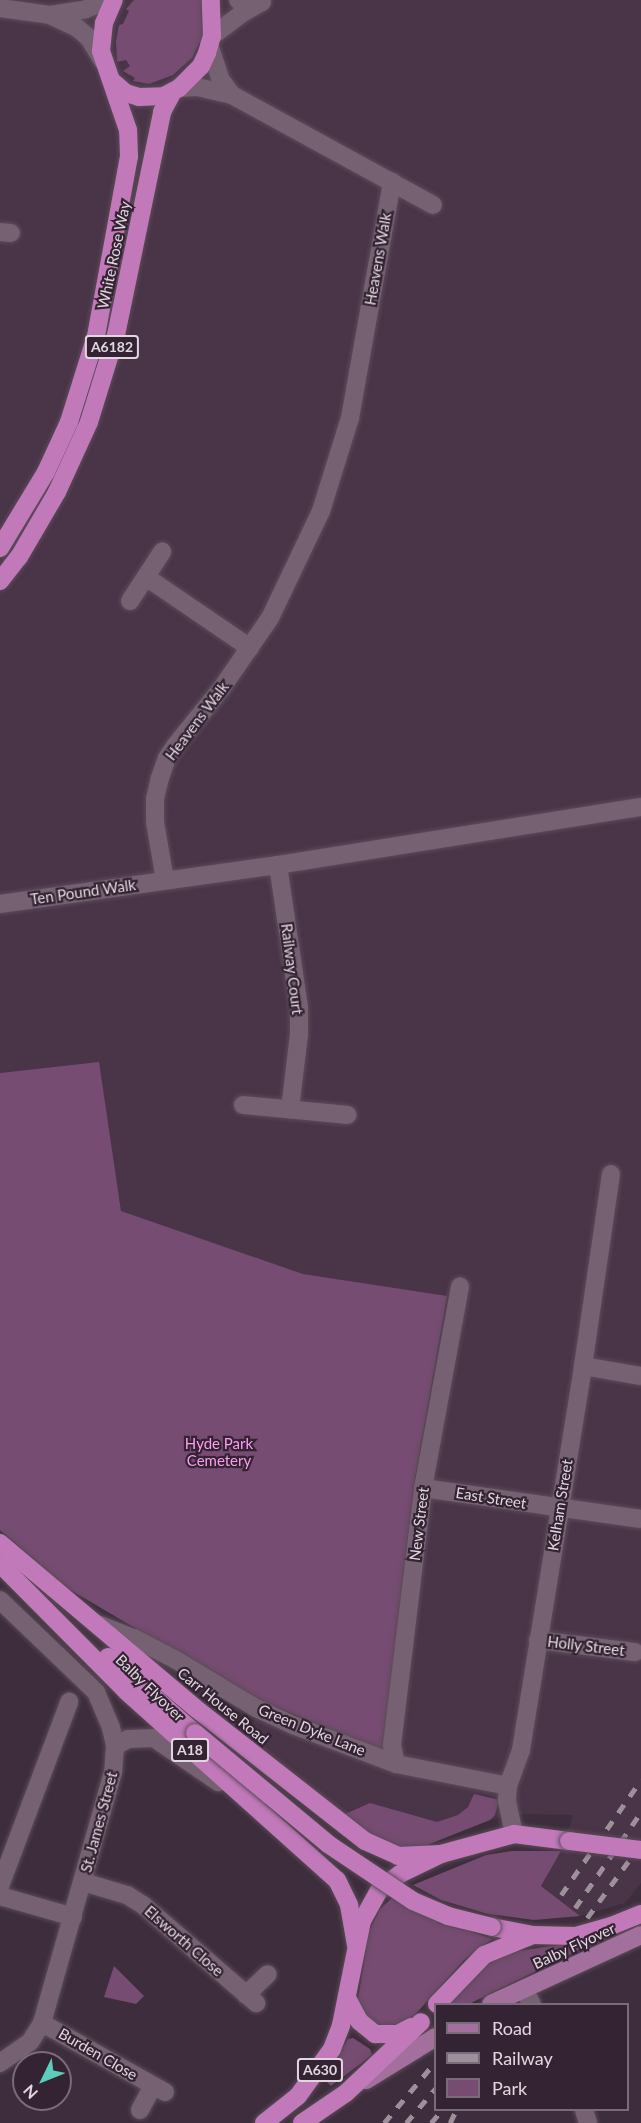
<!DOCTYPE html>
<style>
body{margin:0}
#map{position:relative;width:641px;height:2123px;overflow:hidden;background:#3e2d3c;font-family:Lato,sans-serif}
div>[style]{position:absolute}
.built>*{inset:0;background:#4a3448}
.green>*{inset:0;background:#774c72}
.roads{filter:drop-shadow(0 0 2px #5a4b58) drop-shadow(0 0 2px #5a4b58)}
.minor>*{height:18px;margin:-9px;padding:0 9px;transform-origin:9px;border-radius:9px;background:#756172}
.major>*{height:18px;margin:-9px;padding:0 9px;transform-origin:9px;border-radius:9px;background:#a36f9d}
.highway>*{height:18px;margin:-9px;padding:0 9px;transform-origin:9px;border-radius:9px;background:#c279ba}
.rail>*{height:4.5px;margin-top:-2.25px;transform-origin:0;background:repeating-linear-gradient(90deg,#9d909b 0 10px,transparent 0 20px)}
.bridges{filter:drop-shadow(0 0 2px #5a4b58) drop-shadow(0 0 2px #5a4b58)}
.highway-bridge>*{height:18px;margin:-9px;padding:0 9px;transform-origin:9px;border-radius:9px;background:#c279ba}
span{translate:-50% -50%;white-space:nowrap;text-align:center;line-height:1.15;-webkit-text-stroke:4.5px #342332;paint-order:stroke}
.shield-label span{padding:2px 4px;background:#342332;border:2px solid;border-radius:4px;-webkit-text-stroke-width:0}
.shield-label{font-size:14px;color:#e2d7e0;font-weight:700}
.street-label{font-size:15px;color:#e2d7e0}
.park-label{font-size:15px;color:#fc9df2}
.legend{position:absolute;left:434px;top:2003px;width:195px;height:108px;box-sizing:border-box;background:#342332;border:2px solid #7a6b78;margin:0;padding:8px 10px;list-style:none;font-size:18px;color:#e2d7e0}
.legend li{display:flex;align-items:center;gap:12px;height:30px}
.legend b{width:30px;border:2px solid #7a6b78}
.north{position:absolute;left:12px;top:2051px;width:60px;height:60px;box-sizing:border-box;background:#342332;border:2px solid #7a6b78;border-radius:50%;rotate:227deg;font-size:16px;font-weight:700;line-height:24px;text-align:center;color:#e2d7e0}
.north::after{content:'';display:block;margin:auto;width:21px;height:27px;background:#5bcebb;clip-path:polygon(50% 0,100% 100%,50% 72%,0 100%)}
</style>
<div id="map">
<div class="built">
<div style="clip-path:polygon(0 0,641px 0,641px 1883px,625px 1903px,580px 1916px,541px 1886px,561px 1851px,573px 1815px,517px 1814px,490px 1820px,417px 1849px,378px 1840px,244px 1736px,414px 1484px,446px 1296px,303px 1274px,121px 1211px,98px 1063px,0 1073px)"></div>
</div>
<div class="green">
<div style="clip-path:polygon(134px 0,203px 0,205px 21px,203px 35px,192px 58px,173px 75px,149px 84px,133px 81px,135px 78px,123px 71px,130px 66px,126px 60px,117px 62px,116px 41px,119px 25px,123px 24px,129px 11px,126px 9px)"></div>
<div style="clip-path:polygon(99px 1062px,121px 1211px,303px 1274px,447px 1296px,414px 1484px,383px 1751px,252px 1697px,67px 1588px,0 1530px,0 1073px)"></div>
<div style="clip-path:polygon(474px 1794px,499px 1800px,495px 1815px,490px 1820px,417px 1849px,403px 1849px,378px 1840px,345px 1814px,370px 1803px,437px 1822px,458px 1815px,468px 1807px)"></div>
<div style="clip-path:polygon(512px 1851px,561px 1851px,541px 1886px,580px 1916px,534px 1920px,488px 1914px,441px 1900px,413px 1885px,486px 1855px)"></div>
<div style="clip-path:polygon(393px 1897px,435px 1919px,492px 1939px,463px 1961px,412px 2018px,396px 2026px,381px 2027px,371px 2022px,359px 2006px,358px 1999px,369px 1931px,380px 1909px)"></div>
<div style="clip-path:polygon(590px 1940px,591px 1944px,469px 2004px,449px 2004px,479px 1970px,492px 1960px,518px 1951px)"></div>
<div style="clip-path:polygon(114px 1966px,144px 1996px,136px 2004px,104px 1997px)"></div>
<div style="clip-path:polygon(353px 2038px,370px 2049px,372px 2055px,331px 2086px,324px 2079px,348px 2039px)"></div>
</div>
<div class="roads">
<div class="minor">
<div style="left:0;top:8px;width:50px;rotate:8deg"></div>
<div style="left:50px;top:15px;width:36px;rotate:-9deg"></div>
<div style="left:86px;top:9px;width:24px;rotate:-22deg"></div>
<div style="left:52px;top:16px;width:26px;rotate:25deg"></div>
<div style="left:76px;top:27px;width:17px;rotate:40deg"></div>
<div style="left:89px;top:38px;width:27px;rotate:59deg"></div>
<div style="left:212px;top:36px;width:36px;rotate:-37deg"></div>
<div style="left:241px;top:14px;width:24px;rotate:-30deg"></div>
<div style="left:262px;top:2px;width:24px;rotate:-175deg"></div>
<div style="left:209px;top:44px;width:38px;rotate:72deg"></div>
<div style="left:221px;top:80px;width:19px;rotate:54deg"></div>
<div style="left:179px;top:88px;width:18px;rotate:-3deg"></div>
<div style="left:197px;top:87px;width:36px;rotate:13deg"></div>
<div style="left:232px;top:95px;width:229px;rotate:28.7deg"></div>
<div style="left:0;top:232px;width:11px;rotate:5deg"></div>
<div style="left:146px;top:577px;width:126px;rotate:34.3deg"></div>
<div style="left:130px;top:601px;width:59px;rotate:-56.9deg"></div>
<div style="left:278px;top:865px;width:144px;rotate:81.6deg"></div>
<div style="left:299px;top:1007px;width:27px;rotate:90deg"></div>
<div style="left:299px;top:1034px;width:76px;rotate:96.8deg"></div>
<div style="left:165px;top:880px;width:59px;rotate:-99.8deg"></div>
<div style="left:155px;top:822px;width:23px;rotate:-90deg"></div>
<div style="left:155px;top:799px;width:22px;rotate:-77deg"></div>
<div style="left:160px;top:778px;width:21px;rotate:-71deg"></div>
<div style="left:167px;top:758px;width:14px;rotate:-56deg"></div>
<div style="left:175px;top:746px;width:73px;rotate:-51.1deg"></div>
<div style="left:221px;top:689px;width:86px;rotate:-55.4deg"></div>
<div style="left:270px;top:618px;width:119px;rotate:-64.5deg"></div>
<div style="left:321px;top:511px;width:97px;rotate:-72.7deg"></div>
<div style="left:350px;top:418px;width:240px;rotate:-79.9deg"></div>
<div style="left:0;top:904px;width:281px;rotate:-8deg"></div>
<div style="left:278px;top:865px;width:368px;rotate:-9.1deg"></div>
<div style="left:243px;top:1105px;width:105px;rotate:5.4deg"></div>
<div style="left:583px;top:1366px;width:59px;rotate:9.8deg"></div>
<div style="left:423px;top:1488px;width:220px;rotate:8.1deg"></div>
<div style="left:0;top:1600px;width:133px;rotate:43.8deg"></div>
<div style="left:96px;top:1692px;width:39px;rotate:67deg"></div>
<div style="left:111px;top:1728px;width:18px;rotate:77deg"></div>
<div style="left:115px;top:1746px;width:26px;rotate:94deg"></div>
<div style="left:113px;top:1772px;width:261px;rotate:105.8deg"></div>
<div style="left:42px;top:2023px;width:22px;rotate:122deg"></div>
<div style="left:30px;top:2042px;width:37px;rotate:145deg"></div>
<div style="left:97px;top:1624px;width:40px;rotate:21deg"></div>
<div style="left:134px;top:1638px;width:47px;rotate:27.6deg"></div>
<div style="left:176px;top:1660px;width:93px;rotate:31deg"></div>
<div style="left:256px;top:1708px;width:41px;rotate:24.7deg"></div>
<div style="left:293px;top:1725px;width:110px;rotate:20.7deg"></div>
<div style="left:396px;top:1764px;width:114px;rotate:11.1deg"></div>
<div style="left:538px;top:1640px;width:98px;rotate:7.1deg"></div>
<div style="left:115px;top:1746px;width:15px;rotate:-28deg"></div>
<div style="left:128px;top:1739px;width:26px;rotate:-2deg"></div>
<div style="left:154px;top:1738px;width:78px;rotate:34.5deg"></div>
<div style="left:396px;top:1764px;width:19px;rotate:-102deg"></div>
<div style="left:392px;top:1745px;width:259px;rotate:-83.1deg"></div>
<div style="left:423px;top:1488px;width:205px;rotate:-79.6deg"></div>
<div style="left:514px;top:1834px;width:35px;rotate:-102deg"></div>
<div style="left:507px;top:1800px;width:14px;rotate:-86deg"></div>
<div style="left:508px;top:1786px;width:38px;rotate:-70deg"></div>
<div style="left:521px;top:1750px;width:389px;rotate:-80.8deg"></div>
<div style="left:583px;top:1366px;width:194px;rotate:-81.7deg"></div>
<div style="left:83px;top:1882px;width:46px;rotate:16.5deg"></div>
<div style="left:127px;top:1895px;width:19px;rotate:32deg"></div>
<div style="left:143px;top:1905px;width:150px;rotate:40.9deg"></div>
<div style="left:0;top:1886px;width:197px;rotate:-69.4deg"></div>
<div style="left:0;top:1896px;width:76px;rotate:16deg"></div>
<div style="left:523px;top:1989px;width:17px;rotate:59deg"></div>
<div style="left:246px;top:1995px;width:30px;rotate:-44deg"></div>
<div style="left:42px;top:2023px;width:141px;rotate:29.3deg"></div>
<div style="left:140px;top:2110px;width:27px;rotate:-62deg"></div>
<div style="left:584px;top:2110px;width:14px;rotate:73deg"></div>
</div>
<div class="major">
<div style="left:491px;top:2004px;width:165px;rotate:-24.7deg"></div>
<div style="left:366px;top:2080px;width:82px;rotate:-31.6deg"></div>
</div>
<div class="highway">
<div style="left:112px;top:81px;width:18px;rotate:41deg"></div>
<div style="left:126px;top:93px;width:14px;rotate:17deg"></div>
<div style="left:139px;top:97px;width:25px;rotate:-2deg"></div>
<div style="left:164px;top:96px;width:17px;rotate:-28deg"></div>
<div style="left:179px;top:88px;width:31px;rotate:-45deg"></div>
<div style="left:201px;top:66px;width:14px;rotate:-65deg"></div>
<div style="left:207px;top:53px;width:18px;rotate:-74deg"></div>
<div style="left:212px;top:36px;width:36px;rotate:-92deg"></div>
<div style="left:0;top:548px;width:89px;rotate:-58.8deg"></div>
<div style="left:46px;top:472px;width:55px;rotate:-65.3deg"></div>
<div style="left:69px;top:422px;width:90px;rotate:-72.6deg"></div>
<div style="left:96px;top:336px;width:183px;rotate:-79.6deg"></div>
<div style="left:129px;top:156px;width:26px;rotate:-92deg"></div>
<div style="left:128px;top:130px;width:83px;rotate:-108.9deg"></div>
<div style="left:101px;top:51px;width:28px;rotate:-84deg"></div>
<div style="left:104px;top:23px;width:25px;rotate:-67deg"></div>
<div style="left:0;top:581px;width:31px;rotate:-52deg"></div>
<div style="left:19px;top:557px;width:75px;rotate:-59.7deg"></div>
<div style="left:57px;top:492px;width:77px;rotate:-65.4deg"></div>
<div style="left:89px;top:422px;width:91px;rotate:-72.8deg"></div>
<div style="left:116px;top:335px;width:228px;rotate:-78.3deg"></div>
<div style="left:162px;top:112px;width:21px;rotate:-62deg"></div>
<div style="left:0;top:1543px;width:254px;rotate:40.2deg"></div>
<div style="left:194px;top:1707px;width:217px;rotate:38.1deg"></div>
<div style="left:365px;top:1841px;width:36px;rotate:24deg"></div>
<div style="left:398px;top:1856px;width:43px;rotate:-2.7deg"></div>
<div style="left:0;top:1564px;width:179px;rotate:45.2deg"></div>
<div style="left:126px;top:1691px;width:283px;rotate:41.9deg"></div>
<div style="left:337px;top:1880px;width:28px;rotate:64deg"></div>
<div style="left:349px;top:1905px;width:41px;rotate:80.1deg"></div>
<div style="left:108px;top:1657px;width:116px;rotate:41.1deg"></div>
<div style="left:492px;top:1927px;width:42px;rotate:11deg"></div>
<div style="left:533px;top:1935px;width:43px;rotate:1.3deg"></div>
<div style="left:576px;top:1936px;width:36px;rotate:-16deg"></div>
<div style="left:611px;top:1926px;width:32px;rotate:-22deg"></div>
<div style="left:347px;top:1998px;width:26px;rotate:62deg"></div>
<div style="left:359px;top:2021px;width:21px;rotate:39deg"></div>
<div style="left:375px;top:2034px;width:23px"></div>
<div style="left:398px;top:2034px;width:15px;rotate:-28deg"></div>
<div style="left:437px;top:2004px;width:68px;rotate:-46.2deg"></div>
<div style="left:484px;top:1955px;width:53px;rotate:-22.2deg"></div>
<div style="left:264px;top:2123px;width:43px;rotate:-38.5deg"></div>
<div style="left:298px;top:2096px;width:58px;rotate:-54.1deg"></div>
<div style="left:332px;top:2049px;width:26px;rotate:-69deg"></div>
<div style="left:341px;top:2025px;width:106px;rotate:-78.6deg"></div>
<div style="left:362px;top:1921px;width:37px;rotate:-61deg"></div>
<div style="left:380px;top:1889px;width:25px;rotate:-37deg"></div>
<div style="left:400px;top:1874px;width:46px;rotate:-26deg"></div>
<div style="left:441px;top:1854px;width:76px;rotate:-15.3deg"></div>
<div style="left:514px;top:1834px;width:55px;rotate:7.3deg"></div>
<div style="left:302px;top:2123px;width:53px;rotate:-34.3deg"></div>
<div style="left:346px;top:2093px;width:103px;rotate:-43.4deg"></div>
</div>
</div>
<div class="rail">
<div style="left:561px;top:1895px;width:140px;rotate:-55.2deg"></div>
<div style="left:575px;top:1908px;width:116px;rotate:-55.5deg"></div>
<div style="left:587px;top:1918px;width:92px;rotate:-53.9deg"></div>
<div style="left:384px;top:2123px;width:81px;rotate:-50deg"></div>
<div style="left:406px;top:2123px;width:46px;rotate:-49.4deg"></div>
<div style="left:431px;top:2123px;width:17px;rotate:-50deg"></div>
<div style="left:450px;top:2123px;width:14px;rotate:-65deg"></div>
</div>
<div class="bridges">
<div class="highway-bridge">
<div style="left:195px;top:1733px;width:173px;rotate:39.8deg"></div>
<div style="left:328px;top:1844px;width:102px;rotate:33.8deg"></div>
<div style="left:413px;top:1901px;width:38px;rotate:23deg"></div>
<div style="left:448px;top:1916px;width:45px;rotate:14deg"></div>
<div style="left:569px;top:1841px;width:73px;rotate:7.1deg"></div>
</div>
</div>
<div class="shield-label">
<span style="left:112px;top:347px">A6182</span>
<span style="left:190px;top:1750px">A18</span>
<span style="left:320px;top:2070px">A630</span>
</div>
<div class="street-label">
<span style="left:114px;top:255px;rotate:-78deg">White Rose Way</span>
<span style="left:378px;top:259px;rotate:-80deg">Heavens Walk</span>
<span style="left:197px;top:721px;rotate:-53deg">Heavens Walk</span>
<span style="left:83px;top:892px;rotate:-8deg">Ten Pound Walk</span>
<span style="left:292px;top:969px;rotate:83deg">Railway Court</span>
<span style="left:491px;top:1498px;rotate:9deg">East Street</span>
<span style="left:560px;top:1505px;rotate:-81deg">Kelham Street</span>
<span style="left:419px;top:1524px;rotate:-83deg">New Street</span>
<span style="left:586px;top:1646px;rotate:7deg">Holly Street</span>
<span style="left:150px;top:1688px;rotate:44deg">Balby Flyover</span>
<span style="left:223px;top:1706px;rotate:39deg">Carr House Road</span>
<span style="left:312px;top:1730px;rotate:22deg">Green Dyke Lane</span>
<span style="left:99px;top:1822px;rotate:-75deg">St. James Street</span>
<span style="left:184px;top:1941px;rotate:41deg">Elsworth Close</span>
<span style="left:574px;top:1946px;rotate:-25deg">Balby Flyover</span>
<span style="left:98px;top:2054px;rotate:30deg">Burden Close</span>
</div>
<div class="park-label">
<span style="left:219px;top:1452px">Hyde Park<br>Cemetery</span>
</div>
<ul class="legend">
<li><b style="height:8px;background:#a36f9d"></b>Road</li>
<li><b style="height:8px;background:#9d909b"></b>Railway</li>
<li><b style="height:16px;background:#774c72"></b>Park</li>
</ul>
<div class="north">N</div>
</div>
